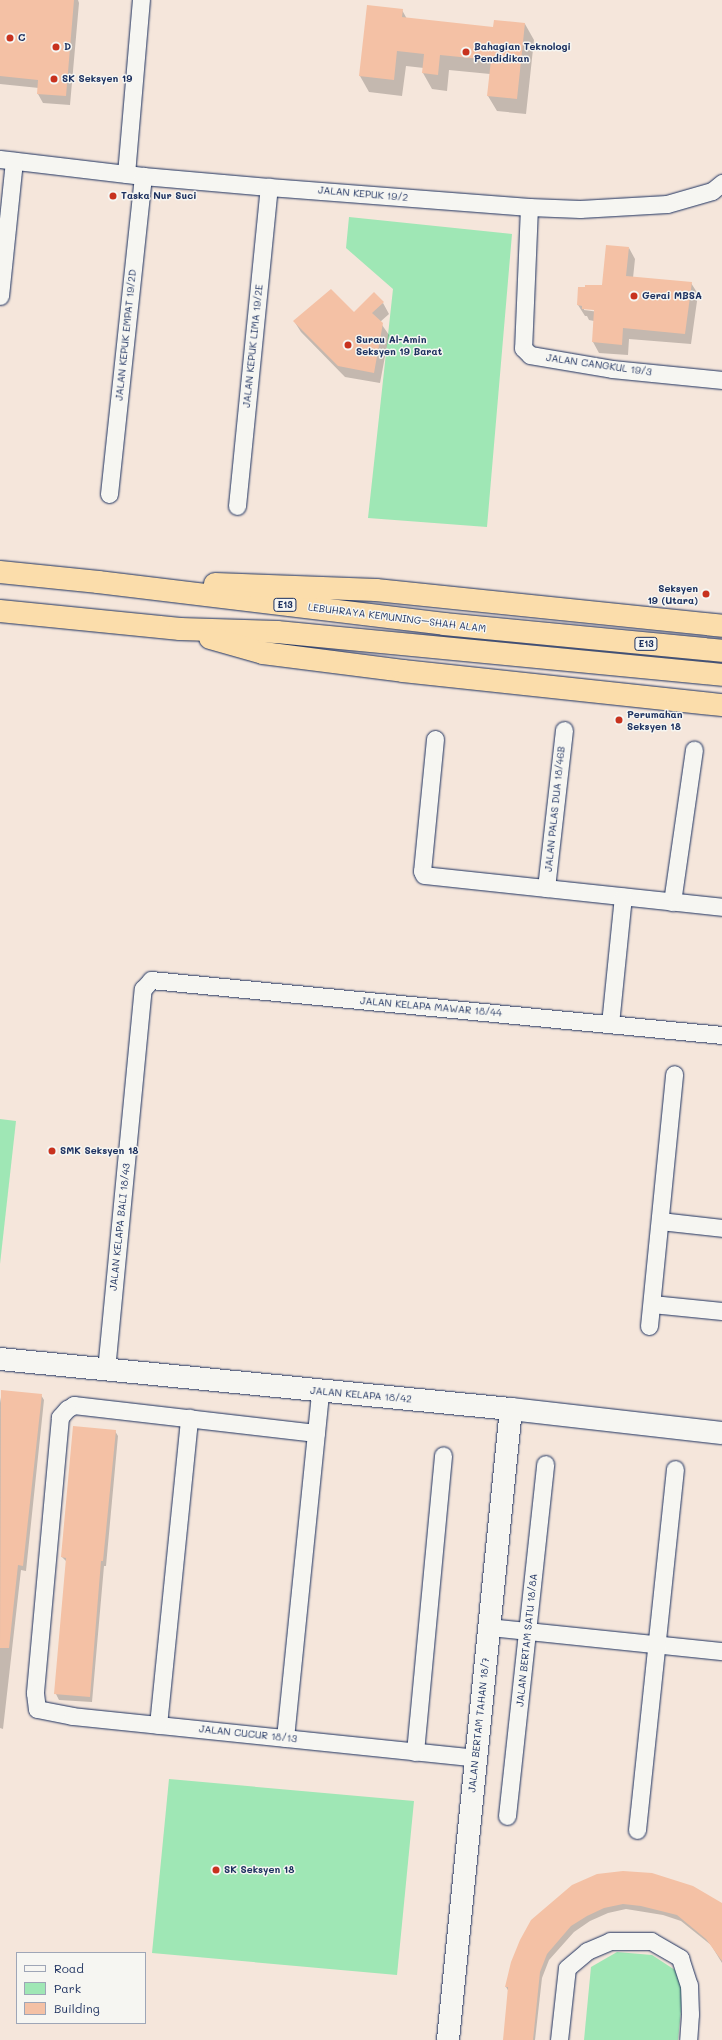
<!DOCTYPE html>
<meta charset="utf-8">
<style>
body{margin:0}
#map{position:relative;width:722px;height:2040px;overflow:hidden;background:#f5e6db;font-family:Mali,sans-serif}
div>[style]{position:absolute}
.green>*{inset:0;background:#9fe7b5}
.shadow>*{inset:0;background:#0003}
.building>*{inset:0;background:#f4c1a5}
.roads{filter:drop-shadow(0 0 1px #1b2f5e) drop-shadow(0 0 1px #1b2f5e)}
.street>*{height:17px;margin:-8.5px;padding:0 8.5px;transform-origin:8.5px;border-radius:8.5px;background:#f6f6f2}
.secondary>*{height:22px;margin:-11px;padding:0 11px;transform-origin:11px;border-radius:11px;background:#f6f6f2}
.highway>*{height:22px;margin:-11px;padding:0 11px;transform-origin:11px;border-radius:11px;background:#fbddab}
.dots>*{width:11px;height:11px;translate:-50% -50%;box-sizing:border-box;border:2px solid #f6f6f2;border-radius:50%}
span{translate:-50% -50%;white-space:nowrap;text-align:center;line-height:1.15;-webkit-text-stroke:3px #f6f6f2;paint-order:stroke}
.shield-label span{padding:1px 3px;background:#f6f6f2;border:1px solid;border-radius:3px;-webkit-text-stroke-width:0}
.shield-label{font-size:9px;color:#1b2f5e;font-weight:700}
.poi-label{font-size:10px;color:#1b2f5e;font-weight:700}
.left{translate:0 -50%;text-align:left}
.right{translate:-100% -50%;text-align:right}
.street-label{font-size:10px;color:#1b2f5e}
.legend{position:absolute;left:16px;top:1952px;width:130px;height:72px;box-sizing:border-box;background:#f6f6f2;border:1px solid #9ea6b7;margin:0;padding:5px 7px;list-style:none;font-size:12px;color:#1b2f5e}
.legend li{display:flex;align-items:center;gap:8px;height:20px}
.legend b{width:20px;border:1px solid #9ea6b7}
</style>
<div id="map">
<div class="green">
<div style="clip-path:polygon(349px 217px,512px 234px,487px 527px,368px 518px,393px 289px,346px 248px)"></div>
<div style="clip-path:polygon(0 1119px,16px 1121px,0 1264px)"></div>
<div style="clip-path:polygon(169px 1779px,414px 1801px,397px 1975px,152px 1953px)"></div>
<div style="clip-path:polygon(617px 1952px,652px 1955px,675px 1970px,683px 1992px,678px 2040px,584px 2040px,591px 1967px)"></div>
</div>
<div class="shadow">
<div style="clip-path:polygon(0 0,78px 0,79px 3px,70px 105px,43px 103px,38px 94px,39px 88px,0 84px)"></div>
<div style="clip-path:polygon(368px 6px,402px 10px,407px 19px,494px 28px,525px 24px,534px 40px,526px 114px,497px 111px,488px 96px,490px 74px,449px 70px,447px 91px,432px 89px,423px 73px,424px 68px,406px 66px,402px 96px,369px 92px,360px 76px)"></div>
<div style="clip-path:polygon(evenodd,629px 248px,635px 259px,633px 278px,691px 283px,698px 294px,691px 344px,629px 339px,628px 355px,599px 353px,593px 342px,594px 321px,589px 320px,587px 316px,585px 316px,578px 305px,603px 286px,629px 248px,584px 308px,599px 310px,599px 312px,584px 310px,584px 308px)"></div>
<div style="clip-path:polygon(383px 303px,389px 314px,380px 322px,389px 335px,380px 383px,345px 377px,301px 332px,294px 321px,354px 314px)"></div>
<div style="clip-path:polygon(2px 1391px,41px 1395px,44px 1400px,26px 1571px,21px 1570px,3px 1729px,0 1728px,0 1403px)"></div>
<div style="clip-path:polygon(115px 1431px,118px 1436px,106px 1566px,104px 1566px,92px 1702px,59px 1700px,56px 1694px,67px 1562px,62px 1557px)"></div>
<div style="clip-path:polygon(693px 1887px,722px 1904px,722px 1963px,711px 1945px,681px 1921px,663px 1915px,626px 1909px,608px 1913px,590px 1921px,574px 1932px,549px 1960px,542px 1978px,535px 2040px,504px 2040px,509px 1992px,506px 1987px,532px 1920px)"></div>
</div>
<div class="building">
<div style="clip-path:polygon(0 0,74px 0,66px 96px,37px 94px,38px 80px,0 76px)"></div>
<div style="clip-path:polygon(367px 5px,403px 9px,402px 17px,493px 27px,494px 20px,525px 23px,517px 99px,487px 96px,491px 60px,440px 55px,438px 75px,422px 73px,424px 54px,397px 51px,394px 80px,359px 76px)"></div>
<div style="clip-path:polygon(606px 245px,629px 247px,626px 276px,692px 282px,685px 334px,623px 328px,622px 345px,592px 342px,594px 310px,582px 309px,582px 306px,577px 305px,578px 287px,585px 287px,585px 285px,602px 285px)"></div>
<div style="clip-path:polygon(331px 289px,354px 312px,374px 292px,384px 302px,372px 313px,383px 323px,374px 373px,338px 366px,293px 321px)"></div>
<div style="clip-path:polygon(1px 1390px,42px 1394px,23px 1566px,18px 1565px,9px 1648px,0 1648px)"></div>
<div style="clip-path:polygon(73px 1426px,116px 1430px,103px 1561px,101px 1561px,90px 1697px,54px 1694px,66px 1558px,61px 1557px)"></div>
<div style="clip-path:polygon(623px 1871px,652px 1873px,693px 1886px,722px 1903px,722px 1961px,706px 1939px,677px 1915px,641px 1906px,623px 1904px,604px 1908px,587px 1916px,571px 1926px,547px 1954px,540px 1972px,533px 2040px,503px 2040px,508px 1987px,505px 1987px,511px 1962px,520px 1940px,531px 1920px,572px 1885px,597px 1874px)"></div>
</div>
<div class="roads">
<div class="street">
<div style="left:0;top:159px;width:144px;rotate:6.8deg"></div>
<div style="left:143px;top:176px;width:126px;rotate:5deg"></div>
<div style="left:269px;top:187px;width:261px;rotate:4.4deg"></div>
<div style="left:529px;top:207px;width:51px;rotate:2.2deg"></div>
<div style="left:580px;top:209px;width:87px;rotate:-3.3deg"></div>
<div style="left:667px;top:204px;width:47px;rotate:-16.1deg"></div>
<div style="left:712px;top:191px;width:13px;rotate:-39deg"></div>
<div style="left:126px;top:174px;width:175px;rotate:-85.1deg"></div>
<div style="left:529px;top:207px;width:141px;rotate:92.4deg"></div>
<div style="left:523px;top:348px;width:10px;rotate:45deg"></div>
<div style="left:530px;top:355px;width:83px;rotate:9.7deg"></div>
<div style="left:612px;top:369px;width:111px;rotate:5.7deg"></div>
<div style="left:0;top:296px;width:136px;rotate:-84.1deg"></div>
<div style="left:109px;top:494px;width:320px;rotate:-83.9deg"></div>
<div style="left:237px;top:506px;width:321px;rotate:-84.3deg"></div>
<div style="left:435px;top:739px;width:133px;rotate:95.6deg"></div>
<div style="left:422px;top:871px;width:4px;rotate:63deg"></div>
<div style="left:424px;top:875px;width:300px;rotate:6.1deg"></div>
<div style="left:546px;top:888px;width:159px;rotate:-83.5deg"></div>
<div style="left:672px;top:902px;width:154px;rotate:-81.8deg"></div>
<div style="left:610px;top:1024px;width:128px;rotate:-84.2deg"></div>
<div style="left:660px;top:1221px;width:62px;rotate:6.4deg"></div>
<div style="left:652px;top:1304px;width:70px;rotate:5.7deg"></div>
<div style="left:649px;top:1326px;width:253px;rotate:-84.3deg"></div>
<div style="left:106px;top:1370px;width:383px;rotate:-84.5deg"></div>
<div style="left:143px;top:989px;width:12px;rotate:-48deg"></div>
<div style="left:151px;top:980px;width:574px;rotate:5.5deg"></div>
<div style="left:316px;top:1433px;width:244px;rotate:-173.4deg"></div>
<div style="left:74px;top:1405px;width:8px;rotate:150deg"></div>
<div style="left:67px;top:1409px;width:11px;rotate:131deg"></div>
<div style="left:60px;top:1417px;width:277px;rotate:95.2deg"></div>
<div style="left:35px;top:1693px;width:16px;rotate:83deg"></div>
<div style="left:37px;top:1709px;width:36px;rotate:11deg"></div>
<div style="left:72px;top:1716px;width:406px;rotate:5.9deg"></div>
<div style="left:489px;top:1627px;width:234px;rotate:5.9deg"></div>
<div style="left:158px;top:1725px;width:309px;rotate:-84.2deg"></div>
<div style="left:285px;top:1738px;width:348px;rotate:-84.2deg"></div>
<div style="left:415px;top:1752px;width:298px;rotate:-84.6deg"></div>
<div style="left:507px;top:1816px;width:354px;rotate:-83.8deg"></div>
<div style="left:637px;top:1830px;width:363px;rotate:-84deg"></div>
<div style="left:559px;top:2040px;width:72px;rotate:-83.7deg"></div>
<div style="left:567px;top:1968px;width:26px;rotate:-40deg"></div>
<div style="left:587px;top:1951px;width:25px;rotate:-23deg"></div>
<div style="left:610px;top:1941px;width:41px"></div>
<div style="left:651px;top:1941px;width:34px;rotate:30deg"></div>
<div style="left:680px;top:1958px;width:28px;rotate:72deg"></div>
<div style="left:689px;top:1985px;width:29px;rotate:88deg"></div>
<div style="left:690px;top:2014px;width:26px;rotate:94deg"></div>
</div>
<div class="secondary">
<div style="left:0;top:1359px;width:513px;rotate:5.59deg"></div>
<div style="left:511px;top:1409px;width:212px;rotate:6.5deg"></div>
<div style="left:448px;top:2040px;width:634px;rotate:-84.3deg"></div>
</div>
<div class="highway">
<div style="left:0;top:572px;width:99px;rotate:5.8deg"></div>
<div style="left:98px;top:582px;width:349px;rotate:6.9deg"></div>
<div style="left:444px;top:624px;width:279px;rotate:5.5deg"></div>
<div style="left:215px;top:584px;width:161px;rotate:2.1deg"></div>
<div style="left:376px;top:590px;width:348px;rotate:5.9deg"></div>
<div style="left:0;top:611px;width:181px;rotate:5.7deg"></div>
<div style="left:180px;top:629px;width:97px;rotate:1.8deg"></div>
<div style="left:277px;top:632px;width:447px;rotate:5.5deg"></div>
<div style="left:210px;top:638px;width:55px;rotate:15.8deg"></div>
<div style="left:263px;top:653px;width:141px;rotate:7.3deg"></div>
<div style="left:403px;top:671px;width:321px;rotate:6.1deg"></div>
</div>
</div>
<div class="dots">
<div style="left:10px;top:38px;background:#c8321e"></div>
<div style="left:56px;top:47px;background:#c8321e"></div>
<div style="left:466px;top:52px;background:#c8321e"></div>
<div style="left:54px;top:79px;background:#c8321e"></div>
<div style="left:113px;top:196px;background:#c8321e"></div>
<div style="left:634px;top:296px;background:#c8321e"></div>
<div style="left:348px;top:345px;background:#c8321e"></div>
<div style="left:706px;top:594px;background:#c8321e"></div>
<div style="left:619px;top:720px;background:#c8321e"></div>
<div style="left:52px;top:1151px;background:#c8321e"></div>
<div style="left:216px;top:1870px;background:#c8321e"></div>
</div>
<div class="shield-label">
<span style="left:285px;top:605px">E13</span>
<span style="left:646px;top:644px">E13</span>
</div>
<div class="poi-label">
<span class="left" style="left:18px;top:38px">C</span>
<span class="left" style="left:474px;top:52px">Bahagian Teknologi<br>Pendidikan</span>
<span class="left" style="left:64px;top:47px">D</span>
<span class="left" style="left:62px;top:79px">SK Seksyen 19</span>
<span class="left" style="left:121px;top:196px">Taska Nur Suci</span>
<span class="left" style="left:642px;top:296px">Gerai MBSA</span>
<span class="left" style="left:356px;top:345px">Surau Al-Amin<br>Seksyen 19 Barat</span>
<span class="right" style="left:698px;top:594px">Seksyen<br>19 (Utara)</span>
<span class="left" style="left:627px;top:720px">Perumahan<br>Seksyen 18</span>
<span class="left" style="left:60px;top:1151px">SMK Seksyen 18</span>
<span class="left" style="left:224px;top:1870px">SK Seksyen 18</span>
</div>
<div class="street-label">
<span style="left:363px;top:194px;rotate:5deg">JALAN KEPUK 19/2</span>
<span style="left:126px;top:335px;rotate:-84deg">JALAN KEPUK EMPAT 19/2D</span>
<span style="left:253px;top:346px;rotate:-84deg">JALAN KEPUK LIMA 19/2E</span>
<span style="left:599px;top:365px;rotate:8deg">JALAN CANGKUL 19/3</span>
<span style="left:397px;top:618px;rotate:7deg">LEBUHRAYA KEMUNING–SHAH ALAM</span>
<span style="left:555px;top:809px;rotate:-84deg">JALAN PALAS DUA 18/46B</span>
<span style="left:431px;top:1007px;rotate:5deg">JALAN KELAPA MAWAR 18/44</span>
<span style="left:120px;top:1227px;rotate:-84deg">JALAN KELAPA BALI 18/43</span>
<span style="left:361px;top:1395px;rotate:5deg">JALAN KELAPA 18/42</span>
<span style="left:527px;top:1640px;rotate:-84deg">JALAN BERTAM SATU 18/8A</span>
<span style="left:479px;top:1725px;rotate:-84deg">JALAN BERTAM TAHAN 18/7</span>
<span style="left:248px;top:1734px;rotate:6deg">JALAN CUCUR 18/13</span>
</div>
<ul class="legend">
<li><b style="height:5px;background:#f6f6f2"></b>Road</li>
<li><b style="height:11px;background:#9fe7b5"></b>Park</li>
<li><b style="height:11px;background:#f4c1a5"></b>Building</li>
</ul>
</div>
